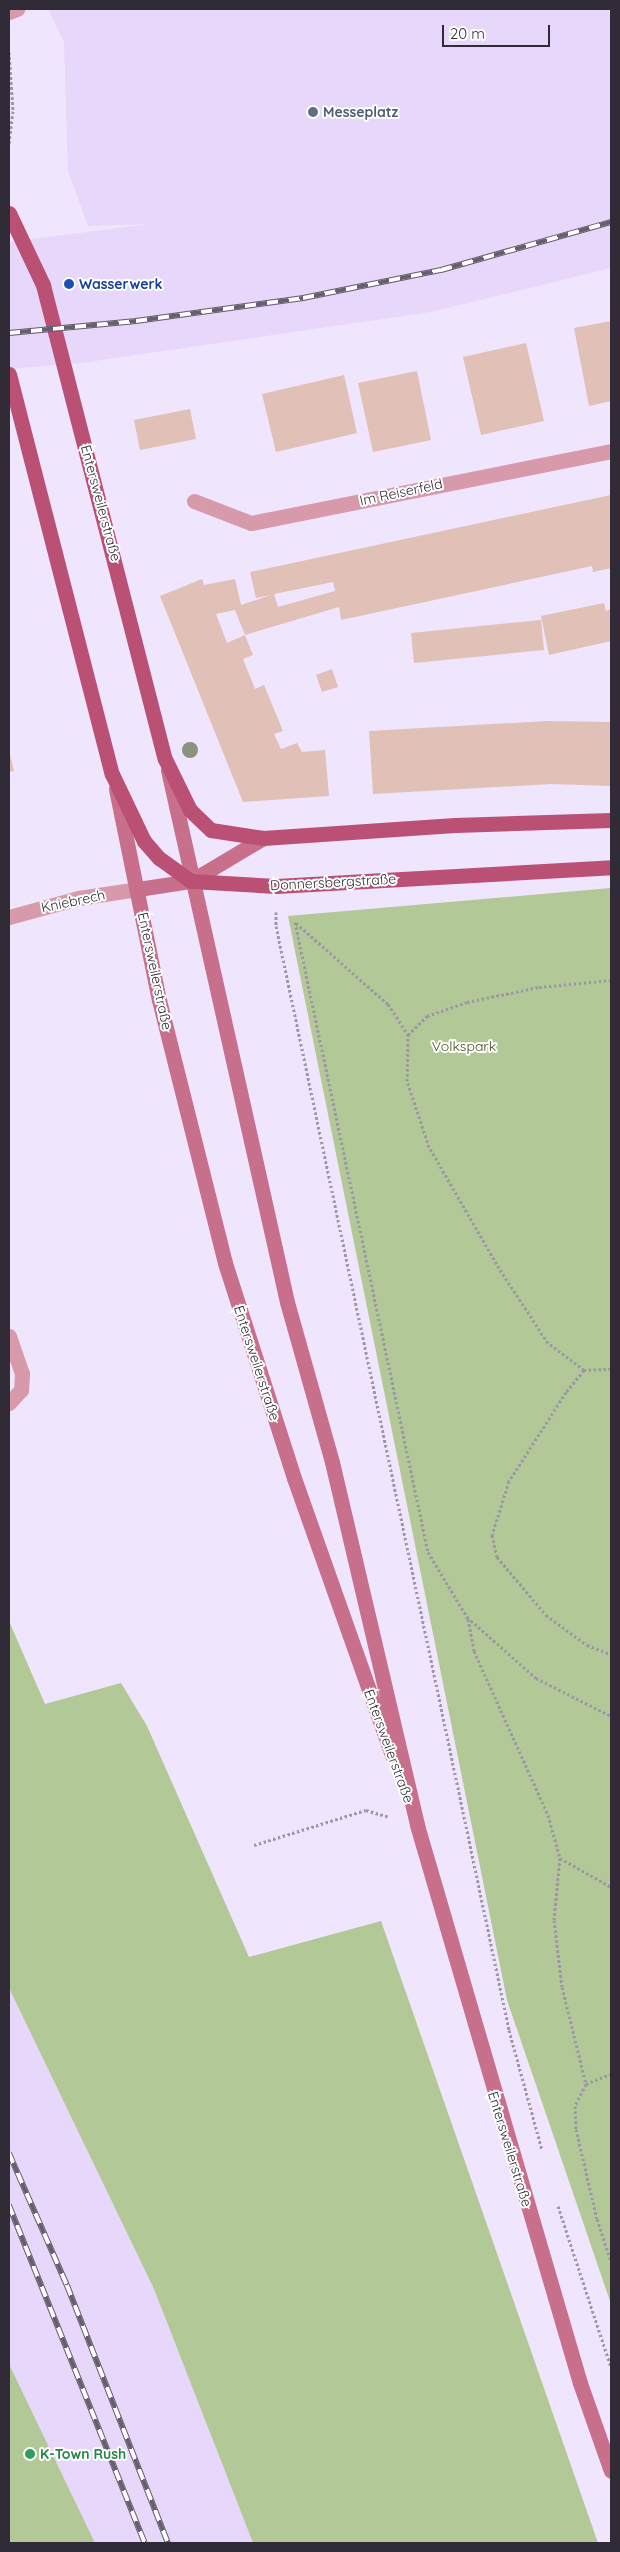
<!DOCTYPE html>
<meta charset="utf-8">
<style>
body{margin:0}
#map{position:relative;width:620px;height:2552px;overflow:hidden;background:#efe5fc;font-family:Quicksand,sans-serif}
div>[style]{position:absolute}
.built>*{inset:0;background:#e7d7fa}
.green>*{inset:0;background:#b2c897}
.building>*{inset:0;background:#e1c0b7}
.path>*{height:3px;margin-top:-1.5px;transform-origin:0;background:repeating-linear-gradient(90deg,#9d96a7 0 2.5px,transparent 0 5px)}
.lane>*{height:15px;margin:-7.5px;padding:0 7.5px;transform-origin:7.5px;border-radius:7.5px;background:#d69aaa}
.street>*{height:15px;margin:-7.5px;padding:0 7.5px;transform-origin:7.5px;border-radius:7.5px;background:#d69aaa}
.secondary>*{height:15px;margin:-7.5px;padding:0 7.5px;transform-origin:7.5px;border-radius:7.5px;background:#c8708b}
.primary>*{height:15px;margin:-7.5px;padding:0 7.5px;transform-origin:7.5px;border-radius:7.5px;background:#bb5075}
.rail>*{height:5.5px;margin-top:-2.75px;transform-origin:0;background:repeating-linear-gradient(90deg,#fff 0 11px,#665f6d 0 22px);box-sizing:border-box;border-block:1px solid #665f6d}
.trees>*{width:16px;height:16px;margin:-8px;border-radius:50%;background:#8b927f}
.dots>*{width:14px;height:14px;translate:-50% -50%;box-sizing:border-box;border:2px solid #fff;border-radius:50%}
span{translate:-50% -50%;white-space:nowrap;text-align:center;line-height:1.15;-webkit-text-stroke:4px #fff;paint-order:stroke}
.service-label{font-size:14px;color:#4e5e75;font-weight:700}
.left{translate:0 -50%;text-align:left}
.transit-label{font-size:14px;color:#164399;font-weight:700}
.street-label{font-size:14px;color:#302b36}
.park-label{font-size:14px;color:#3a4f19}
.leisure-label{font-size:14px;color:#27864d;font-weight:700}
.frame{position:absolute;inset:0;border:10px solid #302b36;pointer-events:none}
.scale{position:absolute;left:442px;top:25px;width:108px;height:22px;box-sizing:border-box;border:2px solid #302b36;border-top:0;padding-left:6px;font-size:15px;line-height:18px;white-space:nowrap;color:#302b36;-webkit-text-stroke:4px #fff;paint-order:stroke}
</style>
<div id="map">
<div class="built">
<div style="clip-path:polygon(48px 9px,611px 9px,611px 268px,431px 312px,81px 363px,9px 369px,9px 242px,150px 224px,88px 226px,68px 171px,64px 42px)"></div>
<div style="clip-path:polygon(9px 1988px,154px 2289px,253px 2543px,95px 2543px,9px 2364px)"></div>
</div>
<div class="green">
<div style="clip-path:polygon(611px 888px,611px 2304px,507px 2000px,288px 916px)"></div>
<div style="clip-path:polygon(9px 1621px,45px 1704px,121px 1683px,147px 1726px,249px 1957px,381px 1921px,598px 2543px,253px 2543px,154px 2289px,9px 1988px)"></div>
<div style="clip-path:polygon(9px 2364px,95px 2543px,9px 2543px)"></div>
</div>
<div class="building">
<div style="clip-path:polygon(611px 321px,611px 401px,589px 406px,574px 328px)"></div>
<div style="clip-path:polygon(526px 343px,544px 421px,481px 435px,463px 357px)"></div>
<div style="clip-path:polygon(417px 371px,431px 440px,373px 452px,358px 383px)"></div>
<div style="clip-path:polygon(344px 375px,357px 433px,276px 452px,262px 394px)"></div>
<div style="clip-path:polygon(190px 409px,196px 439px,140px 450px,134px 420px)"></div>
<div style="clip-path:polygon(evenodd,611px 495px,611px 568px,593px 572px,592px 566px,341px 620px,339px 607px,245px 635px,235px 610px,216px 614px,227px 643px,245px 635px,253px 655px,243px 659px,255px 689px,264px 685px,283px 731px,274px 734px,281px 749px,297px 743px,302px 752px,325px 750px,329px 796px,243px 802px,160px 596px,202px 579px,204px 585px,235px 579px,241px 605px,271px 595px,256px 598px,250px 572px,611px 495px,333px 582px,335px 591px,278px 607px,274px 594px,333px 582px)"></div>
<div style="clip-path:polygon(604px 603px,606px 611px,611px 609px,611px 641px,549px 655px,541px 616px)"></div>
<div style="clip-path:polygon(541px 620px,544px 650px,414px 663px,411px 633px)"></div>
<div style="clip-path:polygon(332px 669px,338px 687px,322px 692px,316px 675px)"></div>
<div style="clip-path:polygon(548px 721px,611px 722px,611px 786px,551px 784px,373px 794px,369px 731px)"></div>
<div style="clip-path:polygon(9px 751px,14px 771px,9px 772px)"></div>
</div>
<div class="path">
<div style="left:9px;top:52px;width:59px;rotate:86.1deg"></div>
<div style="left:13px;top:111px;width:35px;rotate:97deg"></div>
<div style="left:276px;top:912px;width:14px;rotate:90deg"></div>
<div style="left:276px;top:926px;width:1128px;rotate:78.08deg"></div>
<div style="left:509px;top:2030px;width:124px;rotate:74.6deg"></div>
<div style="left:295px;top:922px;width:644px;rotate:78.08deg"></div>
<div style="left:428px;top:1552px;width:76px;rotate:59deg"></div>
<div style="left:467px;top:1617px;width:92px;rotate:41.5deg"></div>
<div style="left:536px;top:1678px;width:84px;rotate:26.9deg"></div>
<div style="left:296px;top:923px;width:123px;rotate:41.4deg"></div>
<div style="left:388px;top:1004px;width:37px;rotate:57deg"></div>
<div style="left:611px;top:1369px;width:27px;rotate:178deg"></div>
<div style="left:584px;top:1370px;width:28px;rotate:129deg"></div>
<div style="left:566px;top:1392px;width:106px;rotate:122.6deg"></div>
<div style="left:509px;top:1481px;width:57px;rotate:107.5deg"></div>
<div style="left:492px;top:1535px;width:23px;rotate:77deg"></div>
<div style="left:497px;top:1557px;width:76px;rotate:49.8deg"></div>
<div style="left:546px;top:1615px;width:51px;rotate:36.2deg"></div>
<div style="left:587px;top:1645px;width:26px;rotate:21deg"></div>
<div style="left:584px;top:1370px;width:45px;rotate:-143.1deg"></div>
<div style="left:548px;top:1343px;width:90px;rotate:-123.2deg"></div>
<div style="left:499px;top:1268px;width:140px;rotate:-120deg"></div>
<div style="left:429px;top:1147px;width:70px;rotate:-108.4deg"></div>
<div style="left:407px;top:1081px;width:46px;rotate:-88.8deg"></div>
<div style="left:408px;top:1035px;width:27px;rotate:-45deg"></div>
<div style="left:427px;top:1016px;width:42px;rotate:-19.3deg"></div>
<div style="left:467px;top:1002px;width:74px;rotate:-11.8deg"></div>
<div style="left:539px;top:987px;width:72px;rotate:-5.6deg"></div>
<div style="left:468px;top:1619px;width:33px;rotate:79deg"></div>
<div style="left:474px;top:1651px;width:180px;rotate:65.7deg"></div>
<div style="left:548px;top:1815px;width:45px;rotate:74.4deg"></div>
<div style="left:560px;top:1858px;width:62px;rotate:95.5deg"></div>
<div style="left:554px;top:1920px;width:67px;rotate:83.2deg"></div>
<div style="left:562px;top:1987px;width:100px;rotate:76.1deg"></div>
<div style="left:586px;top:2084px;width:25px;rotate:117deg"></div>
<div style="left:575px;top:2106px;width:23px;rotate:88deg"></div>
<div style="left:576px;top:2129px;width:92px;rotate:76.9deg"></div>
<div style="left:597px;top:2219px;width:44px;rotate:71.6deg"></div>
<div style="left:254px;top:1845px;width:117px;rotate:-17.4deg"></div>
<div style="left:366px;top:1810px;width:24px;rotate:17deg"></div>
<div style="left:560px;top:1858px;width:59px;rotate:29.6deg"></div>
<div style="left:586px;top:2084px;width:27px;rotate:-22deg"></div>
<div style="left:558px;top:2206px;width:169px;rotate:71.8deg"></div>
</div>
<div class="lane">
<div style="left:9px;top:1336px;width:39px;rotate:71deg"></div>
<div style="left:22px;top:1373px;width:17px;rotate:93deg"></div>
<div style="left:21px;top:1390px;width:18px;rotate:133deg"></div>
</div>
<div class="street">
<div style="left:9px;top:12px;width:9px;rotate:-21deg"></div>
<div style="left:194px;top:501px;width:61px;rotate:21.1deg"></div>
<div style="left:251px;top:523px;width:367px;rotate:-11.3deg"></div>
<div style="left:9px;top:917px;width:73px;rotate:-15.2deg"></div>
<div style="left:79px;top:898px;width:60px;rotate:-8.7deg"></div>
</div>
<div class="secondary">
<div style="left:168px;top:770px;width:545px;rotate:77.39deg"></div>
<div style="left:287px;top:1302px;width:166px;rotate:74.3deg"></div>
<div style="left:332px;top:1462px;width:373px;rotate:76.8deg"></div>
<div style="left:417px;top:1825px;width:581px;rotate:73.72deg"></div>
<div style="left:580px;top:2383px;width:93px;rotate:70.6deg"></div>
<div style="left:116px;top:789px;width:215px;rotate:78.5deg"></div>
<div style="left:159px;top:1000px;width:271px;rotate:75.9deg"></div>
<div style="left:225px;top:1263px;width:226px;rotate:72.2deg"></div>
<div style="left:294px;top:1478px;width:294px;rotate:70.5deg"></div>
<div style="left:138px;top:889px;width:54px;rotate:-8.6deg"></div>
<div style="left:191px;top:881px;width:84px;rotate:-30.8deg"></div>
</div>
<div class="primary">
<div style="left:9px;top:213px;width:80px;rotate:64.7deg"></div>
<div style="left:43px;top:285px;width:489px;rotate:75.6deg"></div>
<div style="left:165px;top:759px;width:57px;rotate:63.9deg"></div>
<div style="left:190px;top:810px;width:29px;rotate:44deg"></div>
<div style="left:211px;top:830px;width:53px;rotate:8.7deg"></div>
<div style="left:263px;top:838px;width:192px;rotate:-3.9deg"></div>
<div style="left:455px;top:825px;width:156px;rotate:-1.8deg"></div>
<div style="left:9px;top:374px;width:413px;rotate:75.6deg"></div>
<div style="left:112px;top:774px;width:74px;rotate:64.5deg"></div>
<div style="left:144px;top:841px;width:23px;rotate:49deg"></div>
<div style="left:159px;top:858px;width:39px;rotate:36deg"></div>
<div style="left:191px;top:881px;width:85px;rotate:3.4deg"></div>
<div style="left:276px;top:886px;width:336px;rotate:-3.2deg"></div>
</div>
<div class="rail">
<div style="left:9px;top:333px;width:128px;rotate:-5.4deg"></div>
<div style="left:136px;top:321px;width:169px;rotate:-7.8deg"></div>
<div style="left:303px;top:298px;width:141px;rotate:-11.5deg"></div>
<div style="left:441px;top:270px;width:177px;rotate:-15.8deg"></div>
<div style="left:9px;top:2153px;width:144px;rotate:66.3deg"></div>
<div style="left:67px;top:2285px;width:277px;rotate:68.6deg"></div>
<div style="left:9px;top:2205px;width:364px;rotate:68.1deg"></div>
</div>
<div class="trees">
<div style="left:190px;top:750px"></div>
</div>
<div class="dots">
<div style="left:313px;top:112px;background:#5c6f8a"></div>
<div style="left:69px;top:284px;background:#1a4fb4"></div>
<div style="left:30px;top:2454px;background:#2e9e5b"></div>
</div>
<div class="service-label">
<span class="left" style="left:323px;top:112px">Messeplatz</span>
</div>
<div class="transit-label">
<span class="left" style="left:79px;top:284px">Wasserwerk</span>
</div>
<div class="street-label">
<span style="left:401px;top:492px;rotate:-12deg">Im Reiserfeld</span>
<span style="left:101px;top:503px;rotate:75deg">Entersweilerstraße</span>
<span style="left:333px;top:882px;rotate:-3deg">Donnersbergstraße</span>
<span style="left:73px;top:901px;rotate:-12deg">Kniebrech</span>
<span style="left:155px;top:971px;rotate:78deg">Entersweilerstraße</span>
<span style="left:257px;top:1363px;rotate:72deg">Entersweilerstraße</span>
<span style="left:389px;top:1746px;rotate:70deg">Entersweilerstraße</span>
<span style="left:510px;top:2149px;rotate:73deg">Entersweilerstraße</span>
</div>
<div class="park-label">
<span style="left:464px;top:1046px">Volkspark</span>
</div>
<div class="leisure-label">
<span class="left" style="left:40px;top:2454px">K-Town Rush</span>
</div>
<div class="frame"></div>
<div class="scale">20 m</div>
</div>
